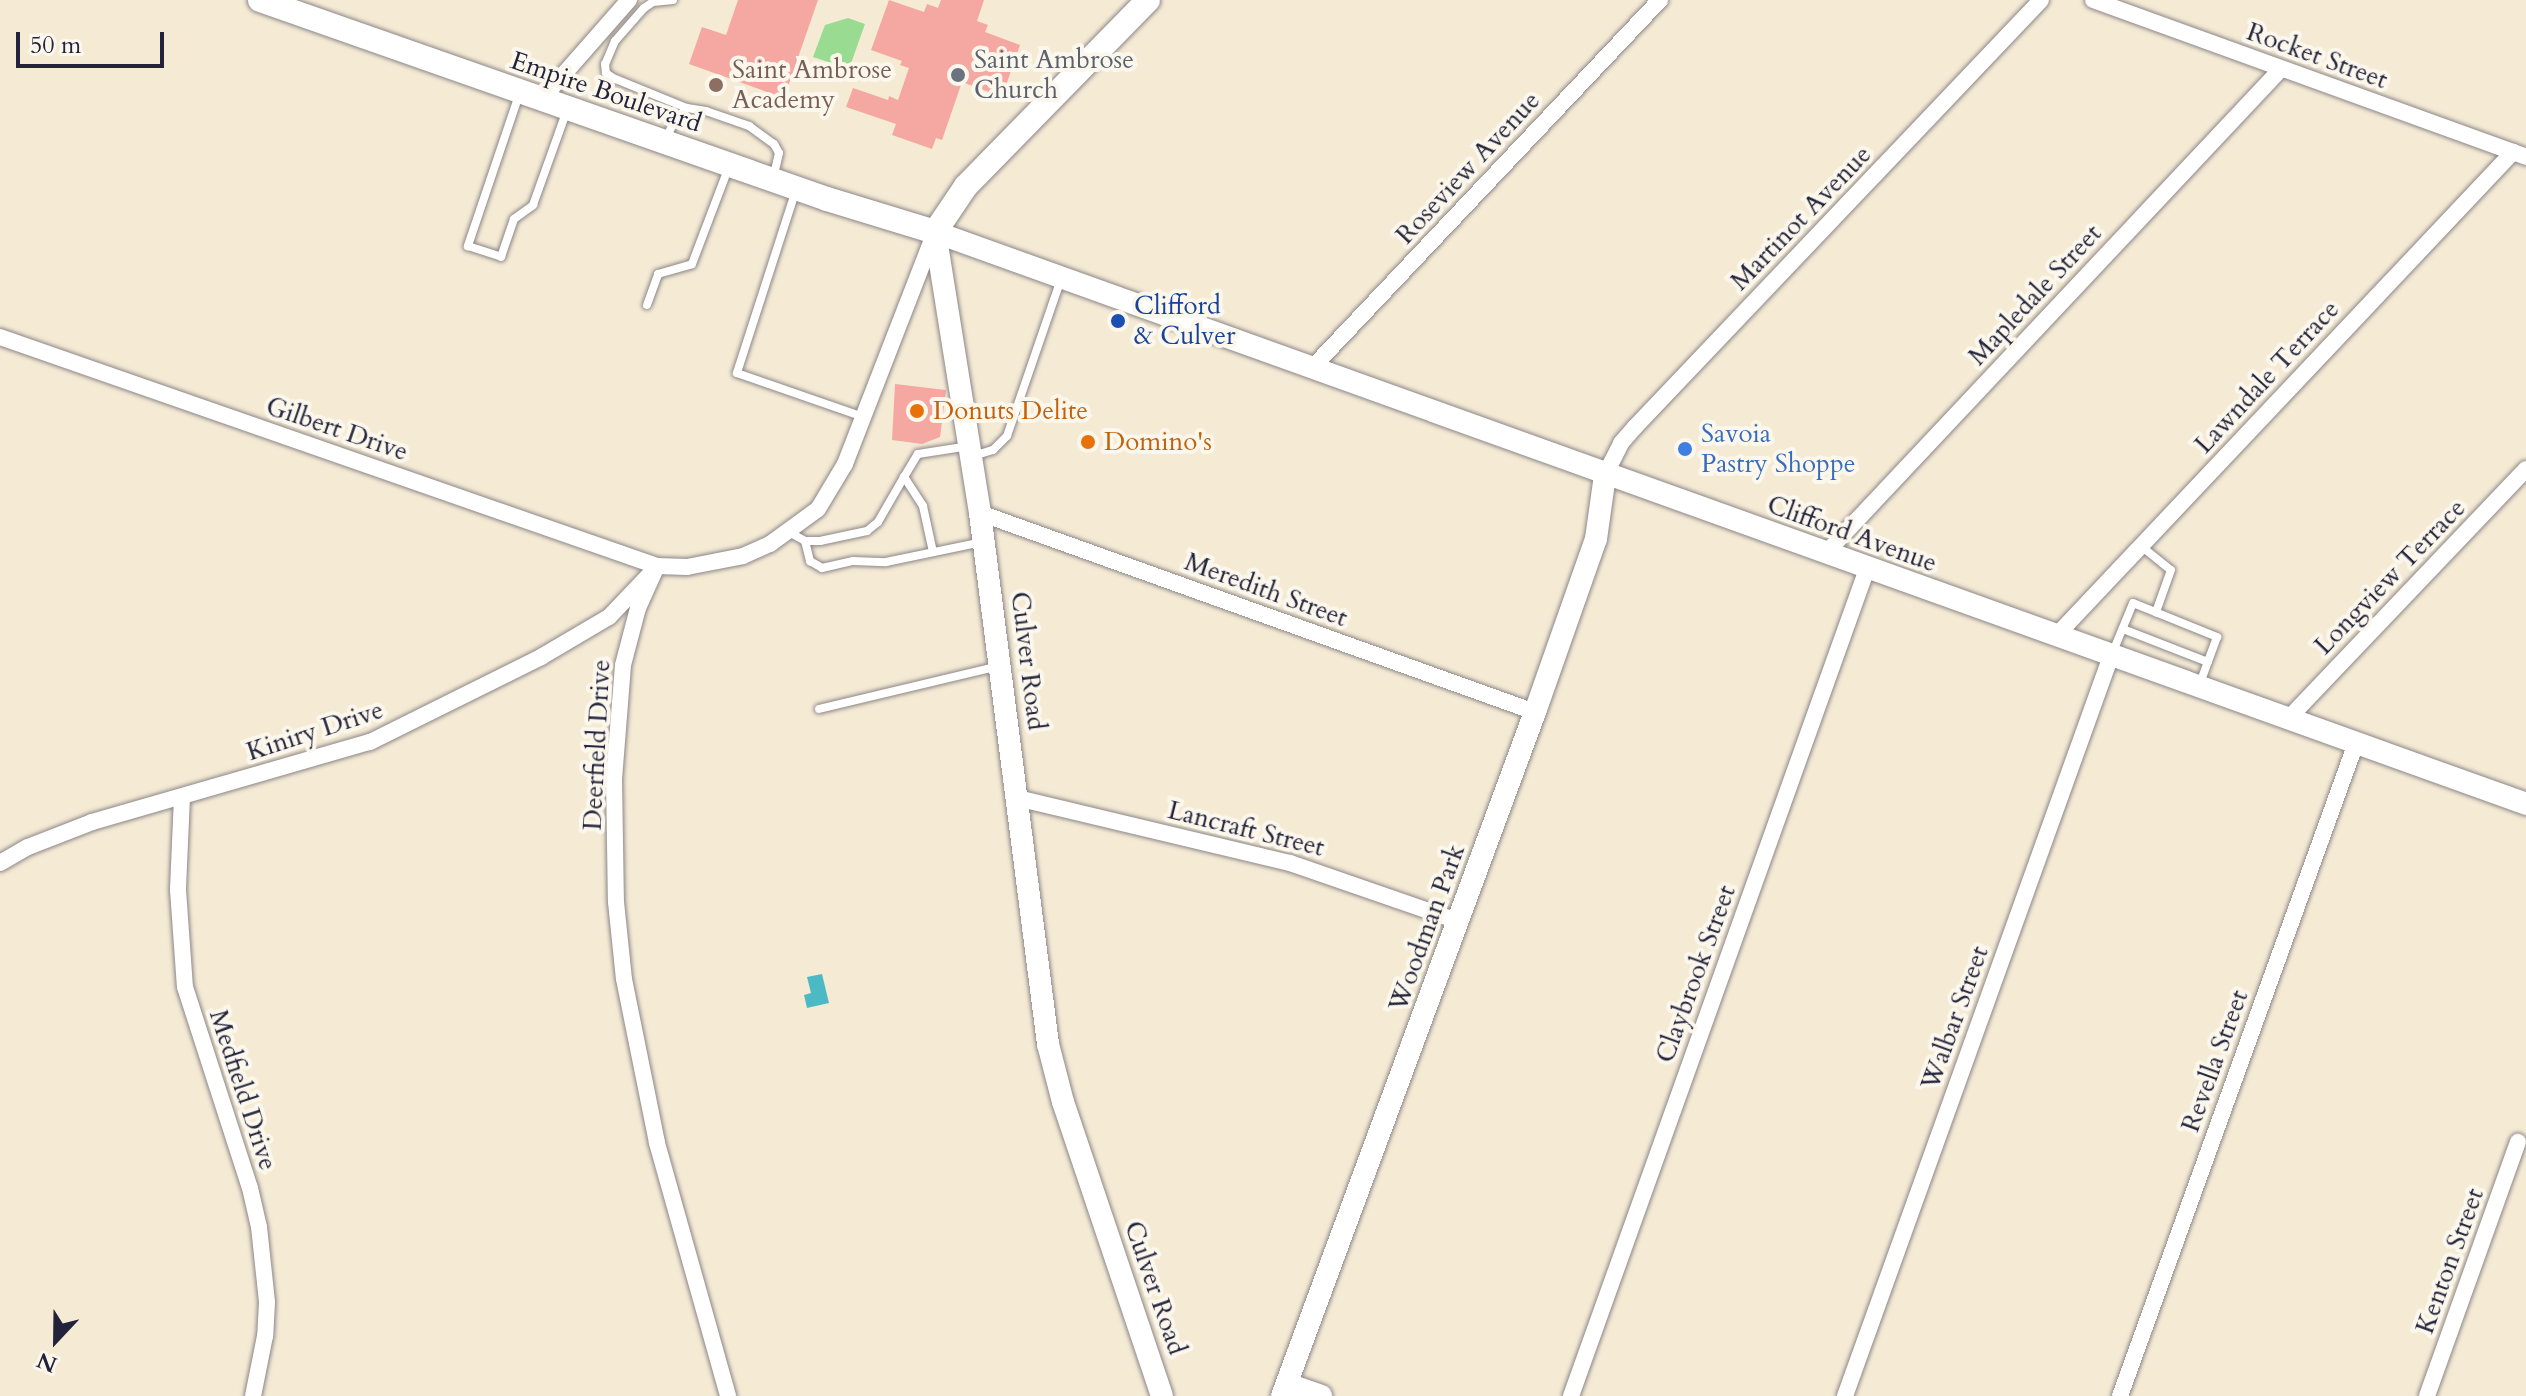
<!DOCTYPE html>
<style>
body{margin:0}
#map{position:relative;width:2526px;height:1396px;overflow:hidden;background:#f5ebd5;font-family:Cardo,serif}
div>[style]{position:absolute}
.green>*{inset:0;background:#9adb92}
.water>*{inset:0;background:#4cbac4}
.building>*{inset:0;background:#f5a7a2}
.roads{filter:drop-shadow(0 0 2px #8c8688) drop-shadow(0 0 2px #8c8688)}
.lane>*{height:8px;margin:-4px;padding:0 4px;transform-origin:4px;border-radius:4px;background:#fff}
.street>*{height:16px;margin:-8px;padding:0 8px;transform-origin:8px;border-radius:8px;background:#fff}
.secondary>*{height:22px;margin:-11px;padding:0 11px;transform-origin:11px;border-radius:11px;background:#fff}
.primary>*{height:24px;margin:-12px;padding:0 12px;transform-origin:12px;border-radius:12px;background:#fff}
.dots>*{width:22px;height:22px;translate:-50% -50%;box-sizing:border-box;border:4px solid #fbf7ec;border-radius:50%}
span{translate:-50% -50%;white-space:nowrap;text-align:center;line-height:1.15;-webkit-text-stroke:8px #fbf7ec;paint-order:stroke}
.street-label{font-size:26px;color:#22223b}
.worship-label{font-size:26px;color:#5b616d}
.left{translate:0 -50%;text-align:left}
.education-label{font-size:26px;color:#785e54}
.transit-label{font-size:26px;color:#164399}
.food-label{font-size:26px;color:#c56008}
.shop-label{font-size:26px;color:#366cbe}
.north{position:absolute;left:16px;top:1300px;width:80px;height:80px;-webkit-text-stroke:6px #fbf7ec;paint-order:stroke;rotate:202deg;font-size:22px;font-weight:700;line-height:32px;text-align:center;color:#22223b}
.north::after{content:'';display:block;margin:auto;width:28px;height:36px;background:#22223b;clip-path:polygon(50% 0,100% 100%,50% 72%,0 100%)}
.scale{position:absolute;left:16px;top:32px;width:148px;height:36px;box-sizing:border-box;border:4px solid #22223b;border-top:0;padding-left:10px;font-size:24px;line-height:28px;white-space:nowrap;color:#22223b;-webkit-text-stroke:6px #fbf7ec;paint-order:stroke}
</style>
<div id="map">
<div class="green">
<div style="clip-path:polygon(848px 18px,865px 24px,849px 69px,813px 57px,825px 25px)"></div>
</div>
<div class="water">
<div style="clip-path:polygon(822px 974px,829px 1003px,807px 1008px,804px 995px,811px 993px,807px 977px)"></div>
</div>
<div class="building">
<div style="clip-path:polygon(738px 0,818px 0,784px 98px,689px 64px,702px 27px,726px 35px)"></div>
<div style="clip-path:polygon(889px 0,924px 12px,927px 4px,938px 8px,941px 0,984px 0,977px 21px,988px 25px,985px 32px,1020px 45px,1002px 97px,962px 82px,942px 140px,936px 138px,932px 149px,892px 135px,896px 124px,846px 107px,853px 88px,888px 100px,889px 96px,898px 100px,909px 68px,900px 65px,902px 61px,871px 50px)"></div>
<div style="clip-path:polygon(895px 384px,946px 390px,940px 437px,922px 444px,892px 440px)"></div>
</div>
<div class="roads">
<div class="lane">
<div style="left:673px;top:0;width:20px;rotate:174deg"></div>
<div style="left:653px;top:2px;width:11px;rotate:146deg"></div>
<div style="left:644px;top:8px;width:44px;rotate:131.3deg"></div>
<div style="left:615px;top:41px;width:25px;rotate:113deg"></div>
<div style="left:605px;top:64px;width:9px;rotate:84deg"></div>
<div style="left:606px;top:73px;width:9px;rotate:36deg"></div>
<div style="left:613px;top:78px;width:80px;rotate:22.1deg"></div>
<div style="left:520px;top:92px;width:163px;rotate:108.7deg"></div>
<div style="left:468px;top:246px;width:35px;rotate:18deg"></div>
<div style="left:501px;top:257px;width:40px;rotate:-71.1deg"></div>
<div style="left:514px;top:219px;width:24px;rotate:-36deg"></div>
<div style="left:533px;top:205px;width:101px;rotate:-70.3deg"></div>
<div style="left:666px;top:138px;width:20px;rotate:-63deg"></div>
<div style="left:675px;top:120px;width:17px;rotate:-45deg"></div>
<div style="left:687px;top:108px;width:19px;rotate:9deg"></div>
<div style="left:706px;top:111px;width:46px;rotate:19.2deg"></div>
<div style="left:749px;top:126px;width:31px;rotate:36deg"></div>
<div style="left:774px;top:144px;width:10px;rotate:61deg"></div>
<div style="left:779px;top:153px;width:23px;rotate:103deg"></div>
<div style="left:795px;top:193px;width:189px;rotate:107.9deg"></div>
<div style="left:737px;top:373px;width:133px;rotate:19.2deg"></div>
<div style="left:647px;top:305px;width:33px;rotate:-70deg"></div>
<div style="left:658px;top:274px;width:35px;rotate:-16deg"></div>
<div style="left:692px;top:264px;width:102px;rotate:-69.2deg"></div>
<div style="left:973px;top:456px;width:21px;rotate:-17deg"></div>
<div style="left:993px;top:450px;width:20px;rotate:-45deg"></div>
<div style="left:1007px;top:436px;width:166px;rotate:-71deg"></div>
<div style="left:789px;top:532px;width:18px;rotate:29deg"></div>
<div style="left:805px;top:541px;width:15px"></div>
<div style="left:820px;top:541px;width:48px;rotate:-12deg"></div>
<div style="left:867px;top:531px;width:14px;rotate:-39deg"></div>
<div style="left:878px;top:522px;width:52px;rotate:-60deg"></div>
<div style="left:805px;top:541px;width:21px;rotate:76deg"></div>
<div style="left:810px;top:561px;width:14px;rotate:30deg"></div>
<div style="left:822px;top:568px;width:32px;rotate:-13deg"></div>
<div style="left:853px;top:561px;width:33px;rotate:2deg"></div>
<div style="left:886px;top:562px;width:99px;rotate:-11.7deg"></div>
<div style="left:2141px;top:546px;width:38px;rotate:39deg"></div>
<div style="left:2171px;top:570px;width:45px;rotate:109.7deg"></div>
<div style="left:933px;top:552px;width:47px;rotate:-102.3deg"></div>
<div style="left:923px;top:506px;width:35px;rotate:-123deg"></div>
<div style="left:904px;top:477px;width:27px;rotate:-59deg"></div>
<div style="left:918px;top:454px;width:52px;rotate:-8.9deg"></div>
<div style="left:2123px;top:629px;width:91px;rotate:21.2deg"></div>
<div style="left:2112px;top:654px;width:55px;rotate:-67.6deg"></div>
<div style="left:2133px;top:603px;width:91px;rotate:22deg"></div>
<div style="left:2217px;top:637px;width:52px;rotate:110.2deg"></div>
<div style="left:819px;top:709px;width:185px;rotate:-13.4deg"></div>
</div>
<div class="street">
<div style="left:2093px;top:0;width:461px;rotate:19.9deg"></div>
<div style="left:542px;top:99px;width:132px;rotate:-48.7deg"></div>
<div style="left:0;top:337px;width:696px;rotate:19.22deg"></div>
<div style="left:657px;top:566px;width:30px;rotate:2deg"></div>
<div style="left:687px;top:567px;width:57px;rotate:-11.1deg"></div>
<div style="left:743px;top:556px;width:30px;rotate:-24deg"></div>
<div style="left:770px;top:544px;width:59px;rotate:-36.1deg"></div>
<div style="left:818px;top:509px;width:52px;rotate:-59deg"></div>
<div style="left:845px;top:464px;width:246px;rotate:-68.8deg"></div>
<div style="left:1311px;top:369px;width:508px;rotate:-46.6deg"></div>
<div style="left:1605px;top:475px;width:36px;rotate:-63deg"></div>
<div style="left:1621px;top:443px;width:21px;rotate:-49deg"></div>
<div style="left:1635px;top:427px;width:589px;rotate:-46.44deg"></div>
<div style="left:980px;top:513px;width:590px;rotate:19.73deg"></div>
<div style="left:1825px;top:554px;width:666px;rotate:-46.77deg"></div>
<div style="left:657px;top:566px;width:46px;rotate:114.3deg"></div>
<div style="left:638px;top:608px;width:59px;rotate:104.7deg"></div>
<div style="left:623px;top:665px;width:114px;rotate:94.5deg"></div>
<div style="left:614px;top:779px;width:123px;rotate:89.1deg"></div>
<div style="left:616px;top:902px;width:77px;rotate:84.1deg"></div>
<div style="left:624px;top:979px;width:167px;rotate:78.6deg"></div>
<div style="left:657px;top:1143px;width:263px;rotate:74.3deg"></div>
<div style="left:2056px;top:636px;width:666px;rotate:-46.64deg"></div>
<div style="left:2288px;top:719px;width:345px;rotate:-46.4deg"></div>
<div style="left:182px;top:797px;width:93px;rotate:92.5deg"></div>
<div style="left:178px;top:890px;width:97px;rotate:85.9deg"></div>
<div style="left:185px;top:987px;width:211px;rotate:72.1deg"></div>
<div style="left:250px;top:1188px;width:40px;rotate:77deg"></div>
<div style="left:259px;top:1227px;width:75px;rotate:83.9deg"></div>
<div style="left:267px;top:1302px;width:34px;rotate:93deg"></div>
<div style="left:265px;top:1336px;width:61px;rotate:101.3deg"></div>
<div style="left:1017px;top:798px;width:281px;rotate:13.4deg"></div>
<div style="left:1290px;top:863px;width:180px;rotate:19.1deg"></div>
<div style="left:0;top:863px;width:32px;rotate:-30deg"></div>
<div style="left:28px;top:847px;width:69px;rotate:-21.3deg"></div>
<div style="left:92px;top:822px;width:289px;rotate:-16.1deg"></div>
<div style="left:370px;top:742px;width:191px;rotate:-26.4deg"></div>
<div style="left:541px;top:657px;width:79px;rotate:-30.5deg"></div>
<div style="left:609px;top:617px;width:57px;rotate:-46.4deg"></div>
<div style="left:1571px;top:1396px;width:878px;rotate:-70.31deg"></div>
<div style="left:1845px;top:1396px;width:786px;rotate:-70.23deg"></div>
<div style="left:2120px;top:1396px;width:694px;rotate:-70.13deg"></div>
<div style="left:2427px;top:1396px;width:270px;rotate:-70.3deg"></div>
</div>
<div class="secondary">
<div style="left:1287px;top:1384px;width:36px;rotate:19deg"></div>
<div style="left:1162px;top:1396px;width:310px;rotate:-108.6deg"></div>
<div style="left:1063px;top:1102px;width:60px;rotate:-104.5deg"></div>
<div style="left:1048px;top:1044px;width:535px;rotate:-97.3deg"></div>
<div style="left:980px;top:513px;width:285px;rotate:-99.1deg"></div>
<div style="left:935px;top:232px;width:1691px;rotate:19.77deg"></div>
<div style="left:1282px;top:1396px;width:729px;rotate:-69.7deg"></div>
<div style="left:1535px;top:712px;width:183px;rotate:-70.6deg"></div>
<div style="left:1596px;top:539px;width:65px;rotate:-82deg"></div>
</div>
<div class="primary">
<div style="left:260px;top:0;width:601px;rotate:19.34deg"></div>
<div style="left:827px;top:199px;width:113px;rotate:17deg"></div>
<div style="left:935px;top:232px;width:55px;rotate:-56deg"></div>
<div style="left:966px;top:186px;width:260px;rotate:-45.6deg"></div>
</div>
</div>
<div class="dots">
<div style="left:958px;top:75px;background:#6b7280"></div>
<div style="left:716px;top:85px;background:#8d6e63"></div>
<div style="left:1118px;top:321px;background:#1a4fb4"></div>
<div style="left:917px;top:411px;background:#e8710a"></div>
<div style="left:1088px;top:442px;background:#e8710a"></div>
<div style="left:1685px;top:449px;background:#3f7fe0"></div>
</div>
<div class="street-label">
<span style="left:2317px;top:56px;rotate:20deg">Rocket Street</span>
<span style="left:606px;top:92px;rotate:19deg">Empire Boulevard</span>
<span style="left:1468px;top:168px;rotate:-47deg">Roseview Avenue</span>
<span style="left:1801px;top:218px;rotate:-46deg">Martinot Avenue</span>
<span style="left:2035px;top:295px;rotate:-47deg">Mapledale Street</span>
<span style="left:2267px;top:377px;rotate:-47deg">Lawndale Terrace</span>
<span style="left:337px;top:429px;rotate:19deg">Gilbert Drive</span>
<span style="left:1852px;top:534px;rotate:20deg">Clifford Avenue</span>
<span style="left:2390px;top:577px;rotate:-46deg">Longview Terrace</span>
<span style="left:1266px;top:590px;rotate:20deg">Meredith Street</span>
<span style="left:1028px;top:661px;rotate:83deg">Culver Road</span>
<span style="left:315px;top:731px;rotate:-18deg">Kiniry Drive</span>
<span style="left:597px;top:745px;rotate:-87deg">Deerfield Drive</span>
<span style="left:1246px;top:829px;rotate:14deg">Lancraft Street</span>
<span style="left:1427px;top:928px;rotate:-70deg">Woodman Park</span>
<span style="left:1696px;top:974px;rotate:-70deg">Claybrook Street</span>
<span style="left:1955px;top:1018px;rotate:-70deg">Walbar Street</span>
<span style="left:2215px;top:1061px;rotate:-70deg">Revella Street</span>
<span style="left:243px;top:1090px;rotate:72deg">Medfield Drive</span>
<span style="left:2450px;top:1261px;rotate:-70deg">Kenton Street</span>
<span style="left:1155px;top:1288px;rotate:71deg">Culver Road</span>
</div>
<div class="worship-label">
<span class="left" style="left:974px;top:75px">Saint Ambrose<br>Church</span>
</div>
<div class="education-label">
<span class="left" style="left:732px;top:85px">Saint Ambrose<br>Academy</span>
</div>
<div class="transit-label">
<span class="left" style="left:1134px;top:321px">Clifford<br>&amp; Culver</span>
</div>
<div class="food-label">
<span class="left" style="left:933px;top:411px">Donuts Delite</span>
<span class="left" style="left:1104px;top:442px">Domino's</span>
</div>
<div class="shop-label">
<span class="left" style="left:1701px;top:449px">Savoia<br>Pastry Shoppe</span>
</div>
<div class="north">N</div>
<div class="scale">50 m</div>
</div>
